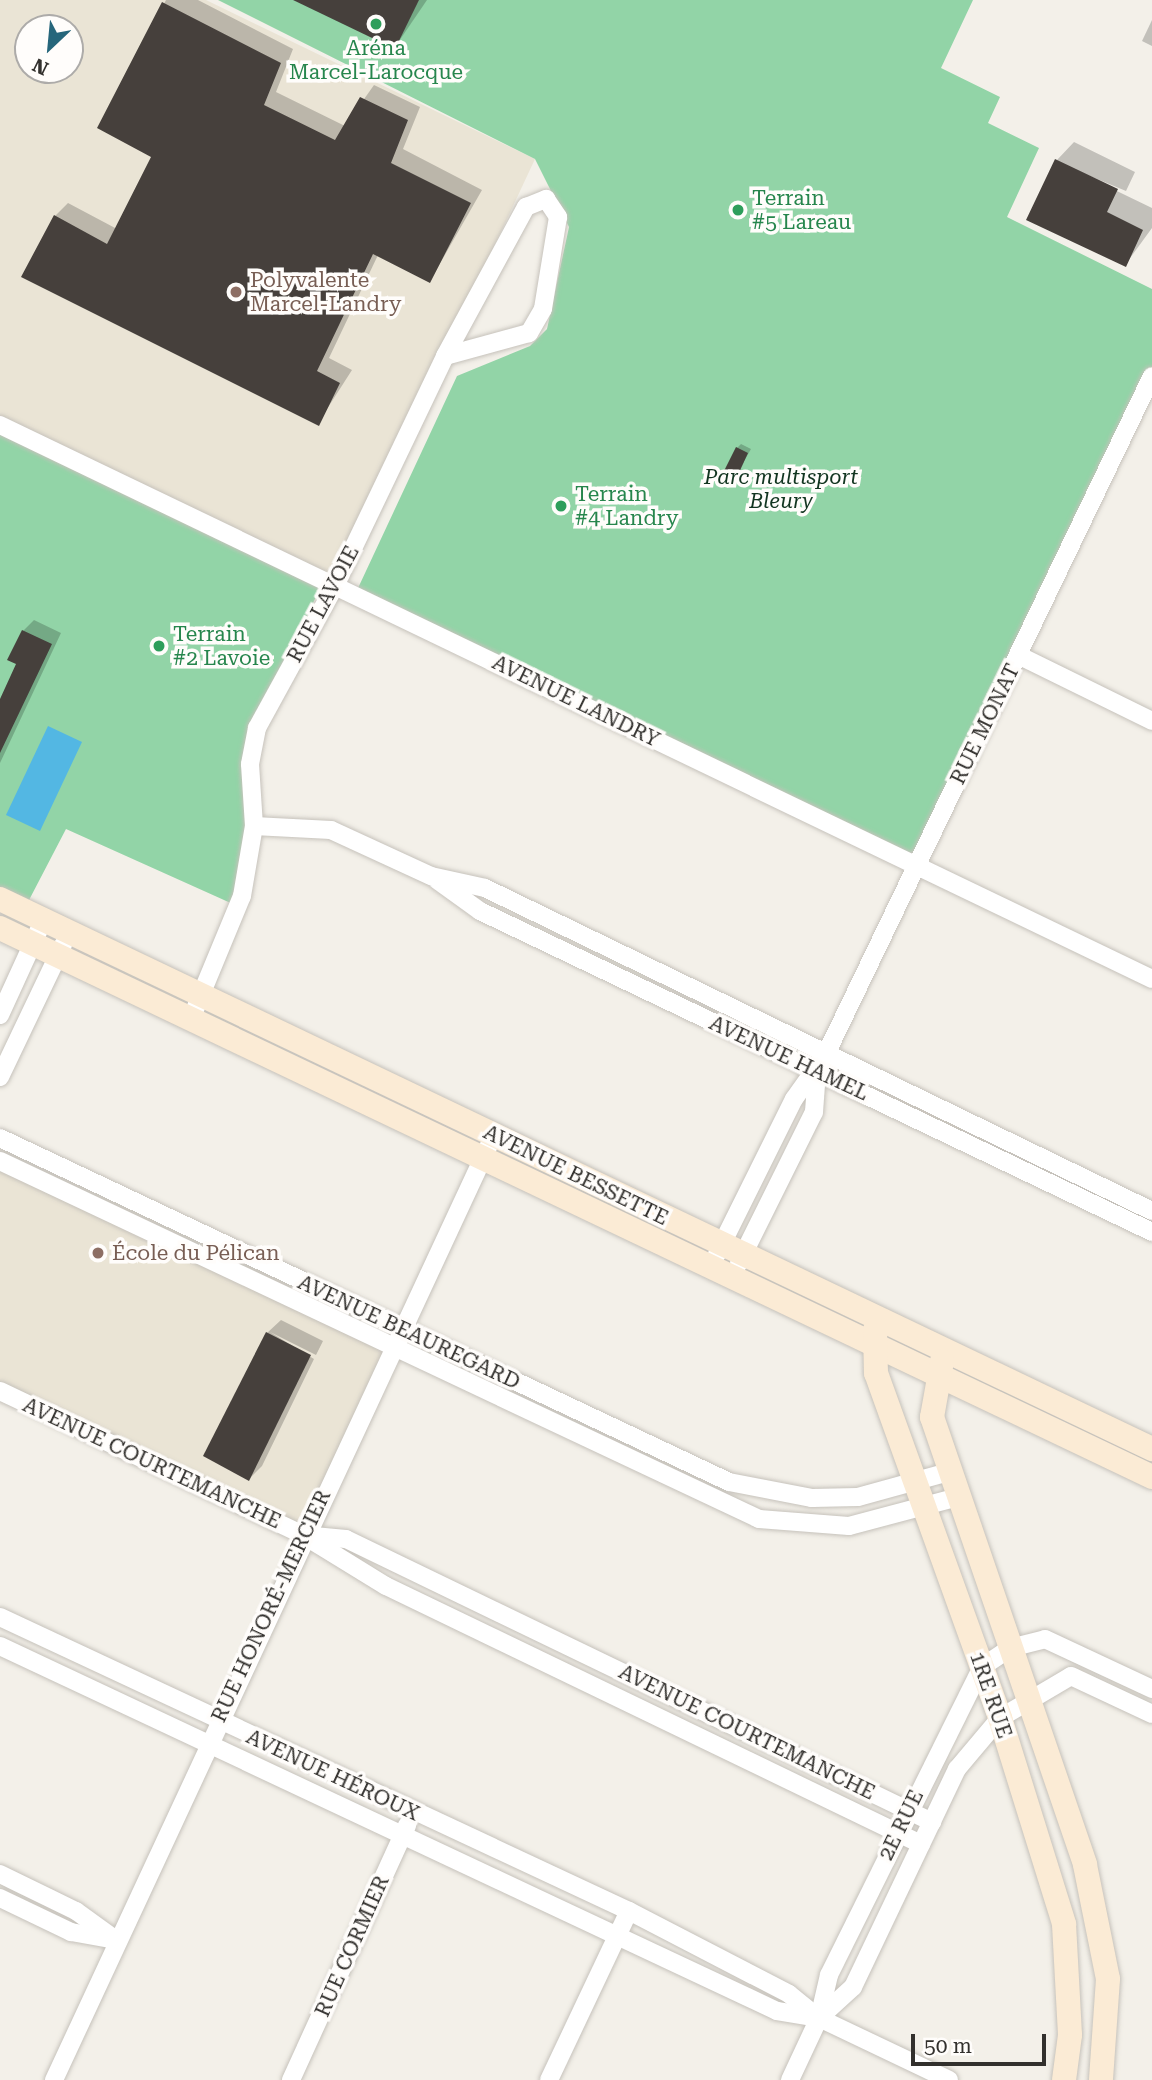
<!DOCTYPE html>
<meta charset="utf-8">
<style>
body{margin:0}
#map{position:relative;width:1152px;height:2080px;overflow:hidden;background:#f3f0e9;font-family:"Roboto Serif",serif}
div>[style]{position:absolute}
.built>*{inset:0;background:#eae4d5}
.green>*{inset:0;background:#92d4a7}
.water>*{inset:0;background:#53b7e3}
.shadow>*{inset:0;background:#0003}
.building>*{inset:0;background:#46403c}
.roads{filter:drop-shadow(0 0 2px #c6c2bb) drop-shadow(0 0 2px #c6c2bb)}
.street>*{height:18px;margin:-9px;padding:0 9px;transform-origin:9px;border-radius:9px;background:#fff}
.secondary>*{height:24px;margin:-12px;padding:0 12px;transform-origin:12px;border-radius:12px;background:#fbebd5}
.dots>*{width:19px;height:19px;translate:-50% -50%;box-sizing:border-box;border:4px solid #fffdfb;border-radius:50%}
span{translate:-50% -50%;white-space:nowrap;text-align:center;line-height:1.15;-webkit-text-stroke:7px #fffdfb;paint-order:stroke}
.leisure-label{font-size:21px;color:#27864d}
.left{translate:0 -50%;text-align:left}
.education-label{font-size:21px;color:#785e54}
.park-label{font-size:21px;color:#123520;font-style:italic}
.street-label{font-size:21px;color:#32302d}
.north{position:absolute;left:14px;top:14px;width:70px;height:70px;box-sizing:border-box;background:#fffdfb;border:2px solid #adaba9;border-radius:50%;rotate:206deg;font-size:19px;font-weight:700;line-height:28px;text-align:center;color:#32302d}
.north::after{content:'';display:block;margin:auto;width:24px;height:32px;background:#26667b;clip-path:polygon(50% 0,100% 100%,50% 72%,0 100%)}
.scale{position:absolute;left:911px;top:2034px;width:135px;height:32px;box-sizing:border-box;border:4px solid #32302d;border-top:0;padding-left:9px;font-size:21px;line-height:24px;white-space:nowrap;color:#32302d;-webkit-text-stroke:5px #fffdfb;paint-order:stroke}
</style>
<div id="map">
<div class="built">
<div style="clip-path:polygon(evenodd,0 0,206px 0,535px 159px,336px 584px,0 425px,0 0,28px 28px,70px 28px,70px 70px,28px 70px,28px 28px)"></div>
<div style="clip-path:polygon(0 1157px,391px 1350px,303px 1535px,0 1391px)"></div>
</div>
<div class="green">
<div style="clip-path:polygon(218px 0,973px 0,941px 68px,1000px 97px,988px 123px,1039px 148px,1007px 217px,1152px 289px,1152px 368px,914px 868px,352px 601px,457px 376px,530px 346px,547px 329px,569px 227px,535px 159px)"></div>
<div style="clip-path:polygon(0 428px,321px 586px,258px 722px,244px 909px,66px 829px,28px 902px,0 890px)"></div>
</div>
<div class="water">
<div style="clip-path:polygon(48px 726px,82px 742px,40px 831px,6px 815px)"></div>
</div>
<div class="shadow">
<div style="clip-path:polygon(166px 0,198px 0,293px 49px,276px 92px,345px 126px,374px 85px,420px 107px,403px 149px,482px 190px,430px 281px,378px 255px,329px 358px,352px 370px,318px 423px,55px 216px,68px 203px,117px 229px,154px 156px,100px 127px)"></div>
<div style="clip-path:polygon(297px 0,427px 0,395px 47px)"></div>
<div style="clip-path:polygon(1152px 20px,1152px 46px,1142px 41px)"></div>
<div style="clip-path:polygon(1074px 142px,1135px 172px,1126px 191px,1061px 164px,1152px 208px,1152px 228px,1125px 265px,1057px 160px)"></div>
<div style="clip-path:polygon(741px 444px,751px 449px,736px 475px,737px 448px)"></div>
<div style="clip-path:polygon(34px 620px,61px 633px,0 763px,0 703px,18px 664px,23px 631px)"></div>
<div style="clip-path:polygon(281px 1320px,323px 1341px,316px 1355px,270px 1332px,314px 1359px,262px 1466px,249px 1479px,267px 1333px)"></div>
</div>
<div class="building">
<div style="clip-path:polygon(293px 0,419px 0,395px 49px)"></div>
<div style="clip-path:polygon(162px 2px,281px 63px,264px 105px,335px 140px,360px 97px,408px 120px,391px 163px,471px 203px,430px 283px,373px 254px,317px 371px,340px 383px,319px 426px,21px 277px,54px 215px,107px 244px,151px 157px,97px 128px)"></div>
<div style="clip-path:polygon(1055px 159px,1118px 189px,1107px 212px,1143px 230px,1126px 267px,1026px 220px)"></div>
<div style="clip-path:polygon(736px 447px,748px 453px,737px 477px,724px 471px)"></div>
<div style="clip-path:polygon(22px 630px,52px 644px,0 753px,0 699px,16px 664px,7px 660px)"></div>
<div style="clip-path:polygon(266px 1332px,311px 1355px,249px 1481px,203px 1456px)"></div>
</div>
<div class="roads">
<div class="street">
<div style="left:0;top:425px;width:1278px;rotate:25.68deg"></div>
<div style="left:1018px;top:655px;width:149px;rotate:26.2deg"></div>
<div style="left:254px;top:826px;width:77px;rotate:3deg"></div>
<div style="left:331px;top:830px;width:110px;rotate:24.7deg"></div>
<div style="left:431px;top:876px;width:55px;rotate:12.5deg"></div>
<div style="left:485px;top:888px;width:741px;rotate:25.84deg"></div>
<div style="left:437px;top:880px;width:53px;rotate:35.8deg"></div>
<div style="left:480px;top:911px;width:745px;rotate:25.53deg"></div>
<div style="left:0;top:1015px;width:106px;rotate:-65.4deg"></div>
<div style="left:191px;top:1019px;width:133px;rotate:-67.5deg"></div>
<div style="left:242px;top:896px;width:71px;rotate:-80.3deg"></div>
<div style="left:254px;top:826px;width:62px;rotate:-93.7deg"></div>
<div style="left:250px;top:764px;width:37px;rotate:-79deg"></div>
<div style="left:257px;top:728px;width:164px;rotate:-61.3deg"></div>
<div style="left:336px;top:584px;width:253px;rotate:-64.4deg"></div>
<div style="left:445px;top:356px;width:170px;rotate:-61.5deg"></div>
<div style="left:526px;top:207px;width:22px;rotate:-22deg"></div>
<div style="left:546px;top:199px;width:22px;rotate:56deg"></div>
<div style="left:558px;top:217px;width:93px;rotate:99.3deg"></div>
<div style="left:543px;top:309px;width:28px;rotate:120deg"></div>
<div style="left:529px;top:333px;width:87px;rotate:164.7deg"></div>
<div style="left:0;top:1077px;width:146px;rotate:-64.5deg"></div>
<div style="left:0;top:1138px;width:806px;rotate:25.26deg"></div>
<div style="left:729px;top:1482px;width:85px;rotate:10.9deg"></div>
<div style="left:812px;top:1498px;width:46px;rotate:-1.2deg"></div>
<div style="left:858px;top:1497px;width:94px;rotate:-15.4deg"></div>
<div style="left:0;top:1161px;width:839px;rotate:25.25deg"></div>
<div style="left:759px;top:1519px;width:90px;rotate:4.4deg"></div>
<div style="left:849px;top:1526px;width:113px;rotate:-14.9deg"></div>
<div style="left:717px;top:1254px;width:173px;rotate:-63.6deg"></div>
<div style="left:794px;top:1099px;width:55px;rotate:-54.6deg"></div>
<div style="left:826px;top:1054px;width:752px;rotate:-64.32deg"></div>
<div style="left:739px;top:1263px;width:169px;rotate:-63.6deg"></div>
<div style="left:814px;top:1112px;width:41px;rotate:-85.8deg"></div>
<div style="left:0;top:1391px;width:335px;rotate:25.4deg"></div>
<div style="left:303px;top:1535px;width:97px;rotate:31.6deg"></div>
<div style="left:386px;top:1586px;width:594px;rotate:25.75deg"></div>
<div style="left:303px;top:1535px;width:43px;rotate:5.3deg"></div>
<div style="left:346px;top:1539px;width:651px;rotate:25.78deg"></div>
<div style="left:0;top:1617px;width:694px;rotate:25.05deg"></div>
<div style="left:629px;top:1911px;width:180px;rotate:27.4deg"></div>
<div style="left:789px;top:1994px;width:38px;rotate:39deg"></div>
<div style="left:819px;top:2018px;width:144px;rotate:25.5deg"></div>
<div style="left:0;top:1646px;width:858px;rotate:25.16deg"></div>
<div style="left:777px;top:2011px;width:43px;rotate:9.5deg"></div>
<div style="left:0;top:1874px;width:85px;rotate:26deg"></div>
<div style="left:76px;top:1911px;width:49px;rotate:35.9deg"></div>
<div style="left:0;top:1898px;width:79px;rotate:25.6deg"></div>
<div style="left:71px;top:1932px;width:41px;rotate:9.9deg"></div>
<div style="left:819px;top:2018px;width:46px;rotate:-42.4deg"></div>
<div style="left:853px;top:1987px;width:242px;rotate:-64.5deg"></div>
<div style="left:957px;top:1769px;width:67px;rotate:-49.9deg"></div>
<div style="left:1000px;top:1718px;width:82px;rotate:-30.6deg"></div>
<div style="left:1071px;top:1676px;width:89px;rotate:25.1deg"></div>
<div style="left:54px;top:2080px;width:1029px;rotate:-65.05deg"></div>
<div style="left:291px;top:2080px;width:280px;rotate:-65.5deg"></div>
<div style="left:549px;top:2080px;width:187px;rotate:-64.7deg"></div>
<div style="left:790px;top:2080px;width:68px;rotate:-64.9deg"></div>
<div style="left:819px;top:2018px;width:44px;rotate:-76.9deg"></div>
<div style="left:829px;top:1975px;width:344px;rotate:-63.6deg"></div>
<div style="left:982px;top:1667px;width:34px;rotate:-34deg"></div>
<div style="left:1010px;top:1648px;width:36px;rotate:-14deg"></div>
<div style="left:1045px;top:1639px;width:118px;rotate:25deg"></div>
</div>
<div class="secondary">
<div style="left:0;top:899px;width:1277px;rotate:25.52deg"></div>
<div style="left:0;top:928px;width:1276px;rotate:25.48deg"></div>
<div style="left:875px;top:1330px;width:43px;rotate:88.7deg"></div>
<div style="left:876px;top:1373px;width:367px;rotate:70.2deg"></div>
<div style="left:1000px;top:1718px;width:216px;rotate:72.7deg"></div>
<div style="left:1064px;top:1924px;width:111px;rotate:86.9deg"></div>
<div style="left:1070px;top:2035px;width:45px;rotate:97.6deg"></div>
<div style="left:942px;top:1361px;width:57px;rotate:100.1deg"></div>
<div style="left:932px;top:1417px;width:473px;rotate:71.1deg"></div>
<div style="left:1085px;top:1865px;width:116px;rotate:78.6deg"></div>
<div style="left:1108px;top:1979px;width:101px;rotate:94deg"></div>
</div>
</div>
<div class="dots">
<div style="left:376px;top:24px;background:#2e9e5b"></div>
<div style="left:738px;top:210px;background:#2e9e5b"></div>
<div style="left:236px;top:292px;background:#8d6e63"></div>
<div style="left:561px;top:506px;background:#2e9e5b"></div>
<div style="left:159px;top:646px;background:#2e9e5b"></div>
<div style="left:98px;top:1253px;background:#8d6e63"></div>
</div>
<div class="leisure-label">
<span style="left:376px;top:60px">Aréna<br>Marcel-Larocque</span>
<span class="left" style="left:752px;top:210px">Terrain<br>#5 Lareau</span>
<span class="left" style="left:575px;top:506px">Terrain<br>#4 Landry</span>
<span class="left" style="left:173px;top:646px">Terrain<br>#2 Lavoie</span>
</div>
<div class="education-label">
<span class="left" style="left:250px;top:292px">Polyvalente<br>Marcel-Landry</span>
<span class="left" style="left:112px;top:1253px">École du Pélican</span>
</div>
<div class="park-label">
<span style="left:781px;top:489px">Parc multisport<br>Bleury</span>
</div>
<div class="street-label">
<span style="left:323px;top:604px;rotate:-62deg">RUE LAVOIE</span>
<span style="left:576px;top:701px;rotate:26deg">AVENUE LANDRY</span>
<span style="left:985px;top:724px;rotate:-64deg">RUE MONAT</span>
<span style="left:789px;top:1058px;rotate:25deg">AVENUE HAMEL</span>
<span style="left:576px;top:1175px;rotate:26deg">AVENUE BESSETTE</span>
<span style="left:409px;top:1332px;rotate:25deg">AVENUE BEAUREGARD</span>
<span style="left:152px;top:1463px;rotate:25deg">AVENUE COURTEMANCHE</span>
<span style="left:271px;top:1606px;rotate:-65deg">RUE HONORÉ-MERCIER</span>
<span style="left:991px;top:1695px;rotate:71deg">1RE RUE</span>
<span style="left:747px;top:1732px;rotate:26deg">AVENUE COURTEMANCHE</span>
<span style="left:333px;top:1775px;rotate:25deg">AVENUE HÉROUX</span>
<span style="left:901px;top:1825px;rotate:-64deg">2E RUE</span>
<span style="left:352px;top:1946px;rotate:-66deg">RUE CORMIER</span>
</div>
<div class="north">N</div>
<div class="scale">50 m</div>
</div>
